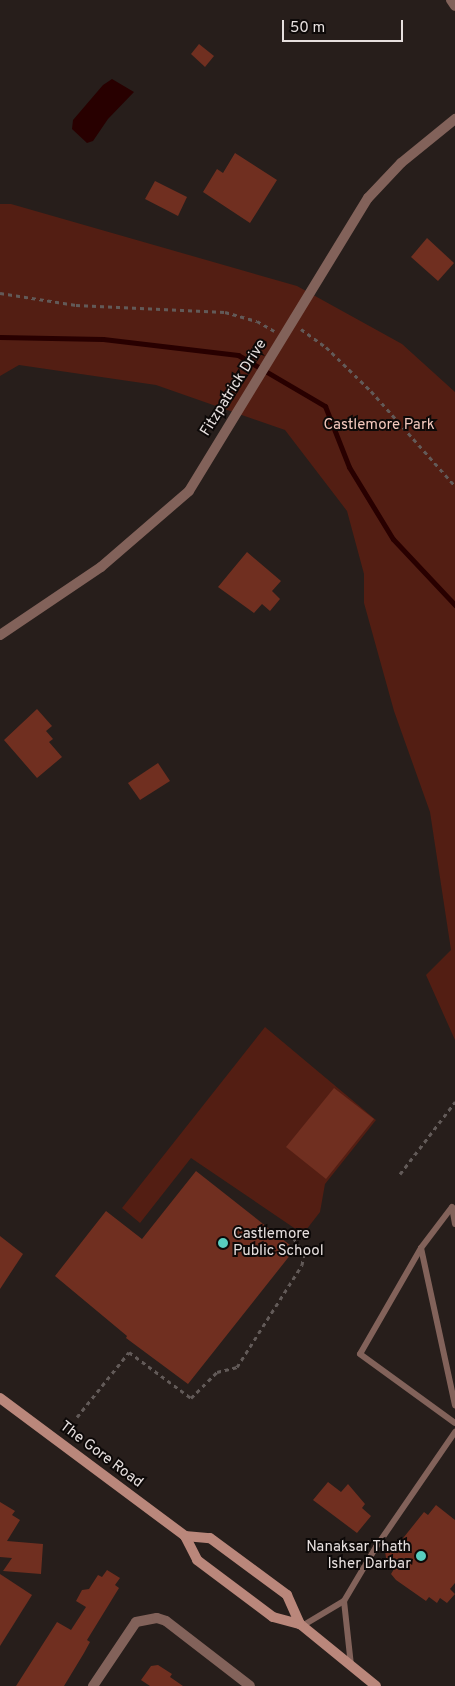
<!DOCTYPE html>
<style>
body{margin:0}
#map{position:relative;width:455px;height:1686px;overflow:hidden;background:#271e1b;font-family:Overpass,sans-serif}
div>[style]{position:absolute}
.green>*{inset:0;background:#531e13}
.water>*{inset:0;background:#280000}
.stream>*{height:5px;margin:-2.5px;padding:0 2.5px;transform-origin:2.5px;border-radius:2.5px;background:#280000}
.building>*{inset:0;background:#702f20}
.path>*{height:3px;margin-top:-1.5px;transform-origin:0;background:repeating-linear-gradient(90deg,#625a58 0 4px,transparent 0 8px)}
.lane>*{height:6px;margin:-3px;padding:0 3px;transform-origin:3px;border-radius:3px;background:#82625a}
.street>*{height:10px;margin:-5px;padding:0 5px;transform-origin:5px;border-radius:5px;background:#82625a}
.secondary>*{height:10px;margin:-5px;padding:0 5px;transform-origin:5px;border-radius:5px;background:#ba877b}
.dots>*{width:14px;height:14px;translate:-50% -50%;box-sizing:border-box;border:2px solid #0d0908;border-radius:50%}
span{translate:-50% -50%;white-space:nowrap;text-align:center;line-height:1.15;-webkit-text-stroke:4px #0d0908;paint-order:stroke}
.street-label{font-size:15px;color:#e6dfde}
.park-label{font-size:15px;color:#f2c8bd}
.poi-label{font-size:15px;color:#e6dfde}
.left{translate:0 -50%;text-align:left}
.right{translate:-100% -50%;text-align:right}
.scale{position:absolute;left:282px;top:20px;width:121px;height:22px;box-sizing:border-box;border:2px solid #e6dfde;border-top:0;padding-left:6px;font-size:15px;line-height:18px;white-space:nowrap;color:#e6dfde;-webkit-text-stroke:4px #0d0908;paint-order:stroke}
</style>
<div id="map">
<div class="green">
<div style="clip-path:polygon(0 204px,11px 204px,297px 286px,402px 344px,455px 392px,455px 1040px,426px 975px,451px 950px,430px 812px,394px 711px,364px 603px,364px 574px,347px 511px,285px 430px,156px 385px,19px 365px,0 376px)"></div>
<div style="clip-path:polygon(265px 1027px,376px 1120px,325px 1184px,320px 1212px,303px 1234px,191px 1158px,140px 1223px,122px 1208px)"></div>
</div>
<div class="water">
<div style="clip-path:polygon(112px 79px,134px 92px,108px 119px,93px 141px,87px 143px,72px 129px,73px 120px,103px 85px)"></div>
</div>
<div class="stream">
<div style="left:0;top:337px;width:103px;rotate:1.1deg"></div>
<div style="left:103px;top:339px;width:136px;rotate:6.8deg"></div>
<div style="left:238px;top:355px;width:101px;rotate:30.4deg"></div>
<div style="left:325px;top:406px;width:66px;rotate:68.5deg"></div>
<div style="left:349px;top:467px;width:84px;rotate:58.6deg"></div>
<div style="left:393px;top:539px;width:91px;rotate:46.8deg"></div>
</div>
<div class="building">
<div style="clip-path:polygon(199px 44px,214px 56px,205px 67px,191px 54px)"></div>
<div style="clip-path:polygon(235px 153px,277px 180px,250px 223px,203px 192px,217px 169px,223px 173px)"></div>
<div style="clip-path:polygon(155px 181px,187px 197px,178px 216px,145px 199px)"></div>
<div style="clip-path:polygon(427px 238px,454px 263px,438px 281px,411px 257px)"></div>
<div style="clip-path:polygon(247px 552px,281px 581px,272px 591px,280px 599px,270px 611px,262px 604px,254px 613px,218px 587px)"></div>
<div style="clip-path:polygon(37px 709px,52px 726px,46px 731px,53px 739px,49px 742px,62px 757px,37px 778px,4px 740px)"></div>
<div style="clip-path:polygon(158px 763px,170px 781px,140px 800px,128px 783px)"></div>
<div style="clip-path:polygon(334px 1088px,374px 1119px,326px 1179px,286px 1147px)"></div>
<div style="clip-path:polygon(196px 1171px,295px 1249px,188px 1384px,126px 1338px,127px 1336px,55px 1276px,106px 1211px,142px 1239px)"></div>
<div style="clip-path:polygon(0 1236px,23px 1254px,0 1289px)"></div>
<div style="clip-path:polygon(328px 1482px,341px 1492px,348px 1484px,365px 1504px,362px 1508px,371px 1516px,357px 1533px,313px 1500px)"></div>
<div style="clip-path:polygon(0 1502px,15px 1511px,12px 1515px,20px 1520px,7px 1541px,43px 1544px,41px 1574px,3px 1571px,12px 1558px,0 1557px)"></div>
<div style="clip-path:polygon(436px 1505px,455px 1520px,455px 1583px,450px 1589px,455px 1594px,447px 1603px,440px 1598px,437px 1603px,429px 1597px,426px 1601px,396px 1580px,391px 1574px,394px 1569px,387px 1564px,385px 1551px,391px 1544px,396px 1547px,424px 1512px,428px 1515px)"></div>
<div style="clip-path:polygon(107px 1570px,120px 1578px,115px 1585px,119px 1588px,87px 1640px,90px 1642px,84px 1653px,64px 1686px,16px 1686px,57px 1622px,71px 1630px,86px 1607px,76px 1601px,82px 1590px,89px 1589px,98px 1575px,102px 1577px)"></div>
<div style="clip-path:polygon(0 1574px,32px 1595px,0 1646px)"></div>
<div style="clip-path:polygon(158px 1665px,172px 1674px,170px 1677px,183px 1686px,150px 1686px,141px 1680px,151px 1666px)"></div>
</div>
<div class="path">
<div style="left:0;top:293px;width:77px;rotate:9deg"></div>
<div style="left:76px;top:305px;width:149px;rotate:2.7deg"></div>
<div style="left:225px;top:312px;width:33px;rotate:16deg"></div>
<div style="left:257px;top:321px;width:20px;rotate:30deg"></div>
<div style="left:301px;top:329px;width:31px;rotate:36deg"></div>
<div style="left:326px;top:347px;width:63px;rotate:44.4deg"></div>
<div style="left:371px;top:391px;width:127px;rotate:48.5deg"></div>
<div style="left:400px;top:1174px;width:91px;rotate:-52.6deg"></div>
<div style="left:77px;top:1417px;width:83px;rotate:-51.3deg"></div>
<div style="left:129px;top:1352px;width:77px;rotate:36.6deg"></div>
<div style="left:191px;top:1398px;width:37px;rotate:-45deg"></div>
<div style="left:217px;top:1372px;width:21px;rotate:-14deg"></div>
<div style="left:237px;top:1367px;width:121px;rotate:-57.5deg"></div>
<div style="left:302px;top:1265px;width:11px;rotate:-80deg"></div>
<div style="left:304px;top:1254px;width:20px;rotate:-123deg"></div>
</div>
<div class="lane">
<div style="left:455px;top:1224px;width:17px;rotate:-100deg"></div>
<div style="left:452px;top:1207px;width:51px;rotate:127.1deg"></div>
<div style="left:421px;top:1248px;width:122px;rotate:119.9deg"></div>
<div style="left:360px;top:1354px;width:117px;rotate:36deg"></div>
<div style="left:421px;top:1248px;width:161px;rotate:77.8deg"></div>
<div style="left:344px;top:1601px;width:64px;rotate:83.8deg"></div>
<div style="left:302px;top:1626px;width:49px;rotate:-30.8deg"></div>
<div style="left:344px;top:1601px;width:63px;rotate:-59.3deg"></div>
<div style="left:376px;top:1547px;width:140px;rotate:-55.5deg"></div>
</div>
<div class="street">
<div style="left:451px;top:0;width:7px;rotate:56deg"></div>
<div style="left:0;top:635px;width:122px;rotate:-34deg"></div>
<div style="left:101px;top:567px;width:116px;rotate:-40.8deg"></div>
<div style="left:189px;top:491px;width:343px;rotate:-58.6deg"></div>
<div style="left:368px;top:198px;width:48px;rotate:-46.7deg"></div>
<div style="left:401px;top:163px;width:70px;rotate:-39.2deg"></div>
<div style="left:93px;top:1686px;width:77px;rotate:-56.1deg"></div>
<div style="left:136px;top:1622px;width:21px;rotate:-11deg"></div>
<div style="left:157px;top:1618px;width:9px;rotate:18deg"></div>
<div style="left:166px;top:1621px;width:106px;rotate:37.7deg"></div>
</div>
<div class="secondary">
<div style="left:0;top:1398px;width:231px;rotate:36.7deg"></div>
<div style="left:185px;top:1536px;width:27px;rotate:63deg"></div>
<div style="left:197px;top:1560px;width:95px;rotate:36.9deg"></div>
<div style="left:273px;top:1617px;width:28px;rotate:15deg"></div>
<div style="left:300px;top:1624px;width:98px;rotate:39.2deg"></div>
<div style="left:185px;top:1536px;width:25px;rotate:5deg"></div>
<div style="left:210px;top:1538px;width:96px;rotate:36.5deg"></div>
<div style="left:287px;top:1595px;width:32px;rotate:66deg"></div>
</div>
<div class="dots">
<div style="left:223px;top:1243px;background:#58cebf"></div>
<div style="left:421px;top:1556px;background:#58cebf"></div>
</div>
<div class="street-label">
<span style="left:234px;top:388px;rotate:-58deg">Fitzpatrick Drive</span>
<span style="left:101px;top:1455px;rotate:37deg">The Gore Road</span>
</div>
<div class="park-label">
<span style="left:379px;top:426px">Castlemore Park</span>
</div>
<div class="poi-label">
<span class="left" style="left:233px;top:1243px">Castlemore<br>Public School</span>
<span class="right" style="left:411px;top:1556px">Nanaksar Thath<br>Isher Darbar</span>
</div>
<div class="scale">50 m</div>
</div>
